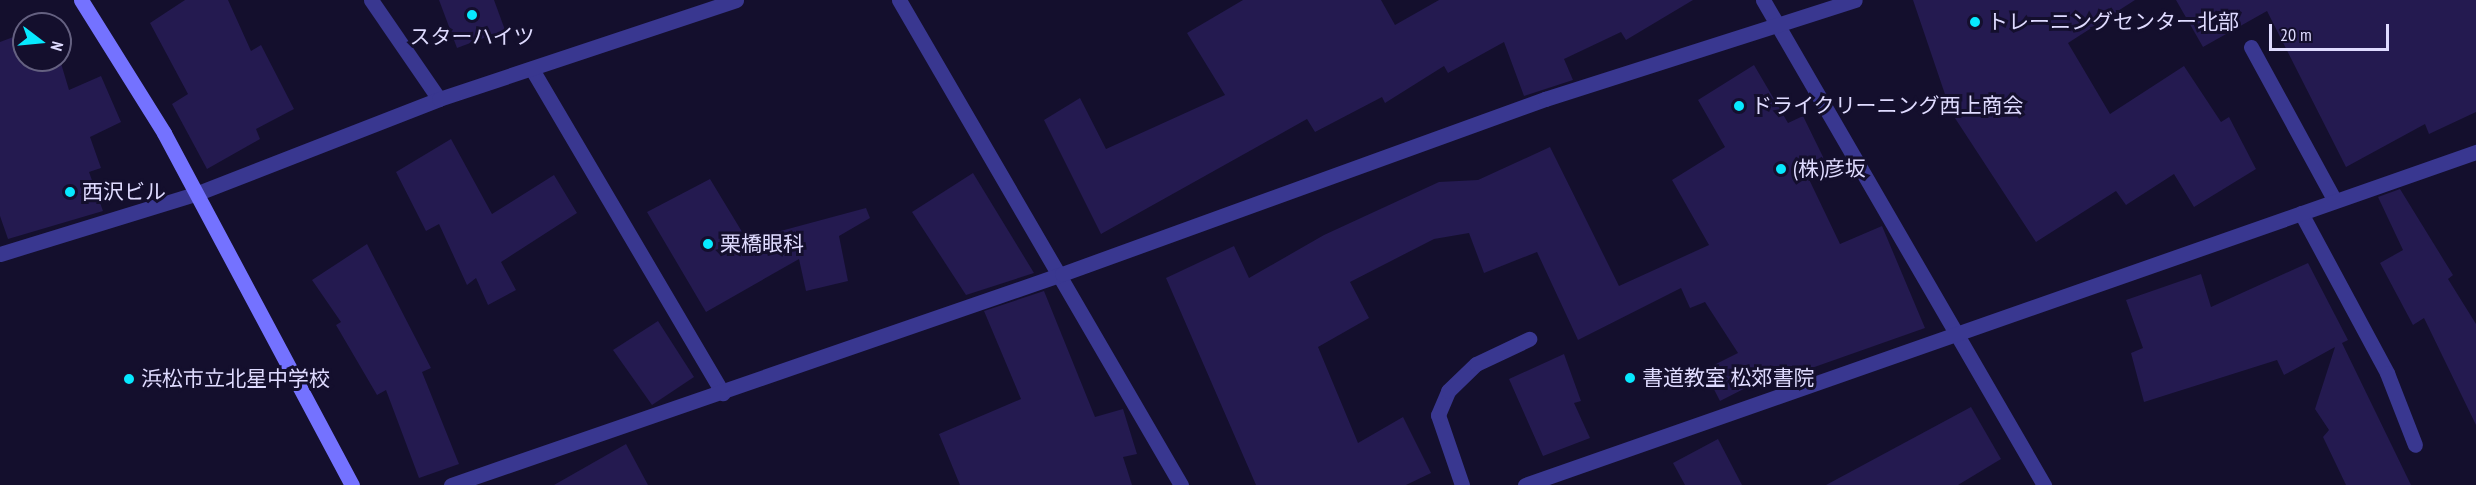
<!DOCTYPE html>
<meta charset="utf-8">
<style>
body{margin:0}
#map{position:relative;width:2476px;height:485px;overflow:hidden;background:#140f2d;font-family:"PT Sans Narrow","Noto Sans JP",sans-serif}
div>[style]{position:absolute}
.building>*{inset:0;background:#241a50}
.lane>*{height:15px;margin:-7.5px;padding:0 7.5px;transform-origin:7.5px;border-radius:7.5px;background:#393790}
.street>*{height:15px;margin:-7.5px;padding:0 7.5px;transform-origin:7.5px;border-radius:7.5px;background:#393790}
.secondary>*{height:15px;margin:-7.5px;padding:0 7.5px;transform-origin:7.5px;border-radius:7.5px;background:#7472ff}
.dots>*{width:16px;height:16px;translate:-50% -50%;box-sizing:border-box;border:3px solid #140f2d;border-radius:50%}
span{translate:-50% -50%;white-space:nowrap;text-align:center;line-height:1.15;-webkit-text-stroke:6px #140f2d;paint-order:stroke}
.poi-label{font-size:21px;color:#dfdbff}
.left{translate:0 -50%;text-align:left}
.north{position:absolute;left:12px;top:12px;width:60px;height:60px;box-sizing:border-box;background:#140f2d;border:2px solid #656181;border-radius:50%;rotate:106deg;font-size:16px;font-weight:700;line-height:24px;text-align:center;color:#dfdbff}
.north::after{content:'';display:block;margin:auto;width:21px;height:27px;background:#07e9ff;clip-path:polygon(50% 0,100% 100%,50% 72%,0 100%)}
.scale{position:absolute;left:2269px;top:24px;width:120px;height:27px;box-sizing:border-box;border:3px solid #dfdbff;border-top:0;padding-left:8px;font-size:18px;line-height:21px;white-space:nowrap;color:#dfdbff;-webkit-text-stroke:4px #140f2d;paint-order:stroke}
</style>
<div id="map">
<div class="building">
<div style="clip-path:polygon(185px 0,228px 0,251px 51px,261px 45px,294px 109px,256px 129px,260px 139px,207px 169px,172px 104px,188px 94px,150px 23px)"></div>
<div style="clip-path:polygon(439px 0,494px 0,505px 30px,457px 48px)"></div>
<div style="clip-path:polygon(1243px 0,1381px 0,1395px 25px,1439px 0,1693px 0,1626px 40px,1621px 32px,1564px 59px,1573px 80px,1524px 96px,1504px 42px,1448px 73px,1444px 66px,1385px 103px,1382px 97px,1315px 132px,1307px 119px,1101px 234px,1044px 120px,1080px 98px,1106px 149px,1225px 95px,1187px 33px)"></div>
<div style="clip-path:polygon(1913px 0,2135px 0,2068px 43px,2110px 114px,2184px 66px,2221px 122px,2229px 117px,2256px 169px,2194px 207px,2174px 174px,2126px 205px,2116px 191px,2036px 242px,1951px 112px)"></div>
<div style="clip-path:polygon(2176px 0,2476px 0,2476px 112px,2429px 134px,2425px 124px,2346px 167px,2267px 11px,2203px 47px)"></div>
<div style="clip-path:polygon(24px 33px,24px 60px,60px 60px,69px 90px,101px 76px,121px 122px,90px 137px,101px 168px,89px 172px,103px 211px,8px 239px,0 216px,0 42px)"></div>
<div style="clip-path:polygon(1754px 65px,1788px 123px,1803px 116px,1827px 165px,1806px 173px,1840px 244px,1882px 226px,1925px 328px,1789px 376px,1785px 368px,1720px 401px,1704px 370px,1738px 353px,1705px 302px,1690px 308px,1681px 288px,1578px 340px,1537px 252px,1484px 273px,1469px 233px,1434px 239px,1350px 282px,1369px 318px,1318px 347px,1358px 443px,1403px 417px,1431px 473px,1406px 485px,1256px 485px,1166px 278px,1234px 246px,1249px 278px,1324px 235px,1439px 182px,1478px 180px,1550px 147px,1619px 286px,1709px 245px,1672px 180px,1725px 147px,1698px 100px)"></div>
<div style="clip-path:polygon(451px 139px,492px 214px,554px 175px,577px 213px,501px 262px,516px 290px,488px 305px,476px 278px,467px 285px,439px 224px,426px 231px,396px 172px)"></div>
<div style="clip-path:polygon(973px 173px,1034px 273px,966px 295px,912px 212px)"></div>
<div style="clip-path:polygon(710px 179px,747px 240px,866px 208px,870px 218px,839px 236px,848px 281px,806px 291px,799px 259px,706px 312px,647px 212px)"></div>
<div style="clip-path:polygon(2400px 189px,2453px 275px,2448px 279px,2476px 324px,2476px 425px,2424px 318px,2413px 325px,2380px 263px,2403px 250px,2378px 197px)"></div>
<div style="clip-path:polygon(367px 244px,431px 368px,422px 372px,459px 464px,419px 478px,386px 390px,377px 395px,336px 325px,341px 322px,312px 280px)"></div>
<div style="clip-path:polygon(2308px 263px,2348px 340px,2342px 343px,2411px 485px,2346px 485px,2323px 437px,2329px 430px,2315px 409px,2335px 347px,2284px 375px,2277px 360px,2144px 402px,2131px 353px,2143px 348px,2126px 300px,2201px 274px,2211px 307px)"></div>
<div style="clip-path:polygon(1044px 291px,1095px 417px,1123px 409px,1137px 454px,1123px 457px,1132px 485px,960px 485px,939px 434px,1021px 399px,984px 311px)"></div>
<div style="clip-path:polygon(658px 321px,694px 377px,652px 405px,613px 350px)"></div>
<div style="clip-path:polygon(1564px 354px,1581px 401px,1574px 403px,1590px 438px,1543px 456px,1509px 379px)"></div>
<div style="clip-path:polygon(1971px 407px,2001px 459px,1958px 485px,1826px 485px)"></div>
<div style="clip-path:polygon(1718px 439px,1742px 485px,1685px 485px,1673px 463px)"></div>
<div style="clip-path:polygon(626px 444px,648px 485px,554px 485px)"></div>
</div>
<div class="lane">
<div style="left:2251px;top:47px;width:175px;rotate:61.4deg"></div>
<div style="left:1462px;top:485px;width:74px;rotate:-108.9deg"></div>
<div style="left:1438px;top:415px;width:26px;rotate:-67deg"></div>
<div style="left:1448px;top:391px;width:39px;rotate:-44deg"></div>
<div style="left:1476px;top:364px;width:59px;rotate:-25.3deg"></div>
</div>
<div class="street">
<div style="left:371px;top:0;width:120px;rotate:55.5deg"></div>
<div style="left:899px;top:0;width:561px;rotate:59.82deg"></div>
<div style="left:1763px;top:0;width:561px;rotate:59.91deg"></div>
<div style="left:533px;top:71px;width:374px;rotate:59.5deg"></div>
<div style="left:2301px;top:213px;width:182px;rotate:61.7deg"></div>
<div style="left:2387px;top:373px;width:77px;rotate:68.7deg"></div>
<div style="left:0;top:254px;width:207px;rotate:-17.1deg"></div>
<div style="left:198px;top:193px;width:259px;rotate:-21.3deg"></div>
<div style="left:439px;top:99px;width:313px;rotate:-18.4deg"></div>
<div style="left:451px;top:485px;width:646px;rotate:-19.05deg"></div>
<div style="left:1062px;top:274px;width:514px;rotate:-19.92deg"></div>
<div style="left:1545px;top:99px;width:325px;rotate:-17.7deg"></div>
<div style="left:1525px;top:485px;width:1008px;rotate:-19.3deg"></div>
</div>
<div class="secondary">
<div style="left:81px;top:0;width:157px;rotate:58deg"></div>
<div style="left:164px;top:133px;width:399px;rotate:61.9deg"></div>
</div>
<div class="dots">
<div style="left:472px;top:15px;background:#07e9ff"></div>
<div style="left:1975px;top:22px;background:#07e9ff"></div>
<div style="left:1739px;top:106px;background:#07e9ff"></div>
<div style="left:1781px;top:169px;background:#07e9ff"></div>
<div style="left:70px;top:192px;background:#07e9ff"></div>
<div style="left:708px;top:244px;background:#07e9ff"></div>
<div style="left:1630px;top:378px;background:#07e9ff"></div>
<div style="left:129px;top:379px;background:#07e9ff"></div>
</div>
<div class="poi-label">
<span class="left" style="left:1987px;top:22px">トレーニングセンター北部</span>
<span style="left:472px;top:37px">スターハイツ</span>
<span class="left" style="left:1751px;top:106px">ドライクリーニング西上商会</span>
<span class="left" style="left:1793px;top:169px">(株)彦坂</span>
<span class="left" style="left:82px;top:192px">西沢ビル</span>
<span class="left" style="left:720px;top:244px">栗橋眼科</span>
<span class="left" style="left:1642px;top:378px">書道教室 松郊書院</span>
<span class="left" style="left:141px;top:379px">浜松市立北星中学校</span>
</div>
<div class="north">N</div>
<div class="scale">20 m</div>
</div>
